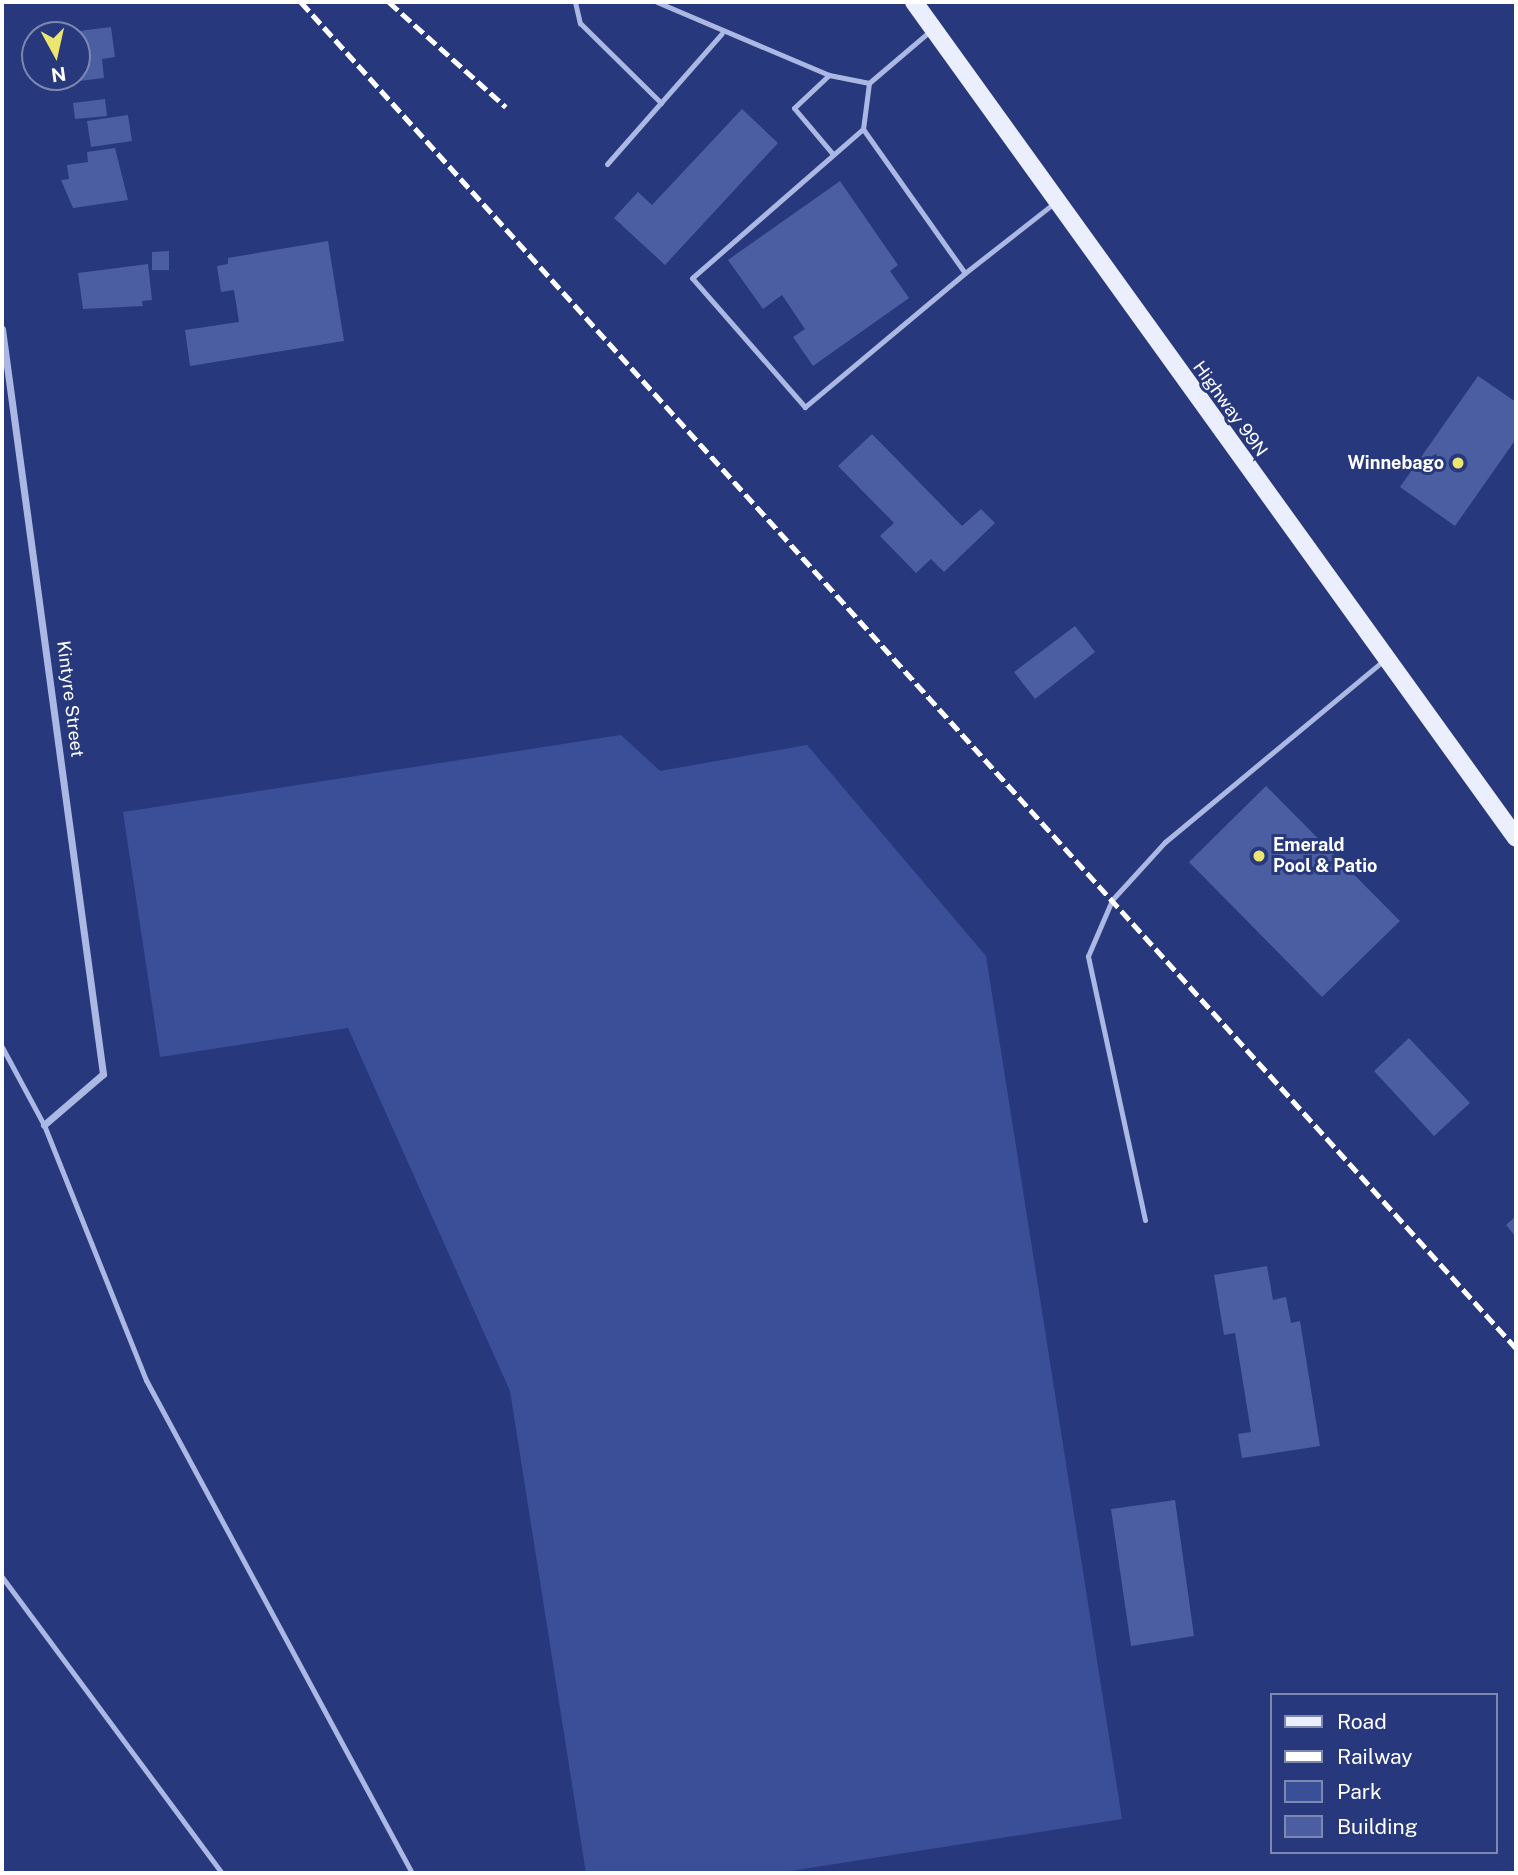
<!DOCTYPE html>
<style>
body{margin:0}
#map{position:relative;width:1518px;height:1875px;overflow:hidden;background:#27387c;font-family:"Public Sans",sans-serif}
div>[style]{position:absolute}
.green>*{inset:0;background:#3b4f99}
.building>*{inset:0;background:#4b5ea2}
.service>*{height:5px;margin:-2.5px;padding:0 2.5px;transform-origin:2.5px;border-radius:2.5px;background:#acb8e4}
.minor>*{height:7px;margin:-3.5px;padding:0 3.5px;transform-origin:3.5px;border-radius:3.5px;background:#acb8e4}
.primary>*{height:18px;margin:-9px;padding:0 9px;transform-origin:9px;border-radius:9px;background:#ebeefc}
.rail>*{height:5px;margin-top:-2.5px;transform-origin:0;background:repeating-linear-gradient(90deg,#fff 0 12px,transparent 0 17px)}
.dots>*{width:19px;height:19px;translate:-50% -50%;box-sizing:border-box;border:4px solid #27387c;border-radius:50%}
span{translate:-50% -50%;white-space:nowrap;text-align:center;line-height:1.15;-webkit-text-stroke:6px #27387c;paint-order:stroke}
.street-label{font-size:18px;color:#fff}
.poi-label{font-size:18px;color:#fff;font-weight:700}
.right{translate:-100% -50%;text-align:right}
.left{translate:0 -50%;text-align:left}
.frame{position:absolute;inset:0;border:4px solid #fff;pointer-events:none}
.legend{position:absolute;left:1270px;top:1693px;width:228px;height:161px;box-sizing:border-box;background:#27387c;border:2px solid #7d88b0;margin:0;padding:9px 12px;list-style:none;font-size:21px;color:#fff}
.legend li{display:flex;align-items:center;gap:14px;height:35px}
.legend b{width:35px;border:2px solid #7d88b0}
.north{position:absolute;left:21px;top:21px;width:70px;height:70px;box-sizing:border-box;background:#27387c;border:2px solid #7d88b0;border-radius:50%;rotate:172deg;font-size:19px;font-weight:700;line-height:28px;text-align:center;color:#fff}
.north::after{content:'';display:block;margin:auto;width:24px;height:32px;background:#ece671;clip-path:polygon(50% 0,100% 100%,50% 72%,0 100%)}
</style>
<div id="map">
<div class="green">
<div style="clip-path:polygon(621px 735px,660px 771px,807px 745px,986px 956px,1122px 1819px,778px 1873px,586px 1873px,510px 1391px,348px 1028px,160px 1057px,123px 812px)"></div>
</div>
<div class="building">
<div style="clip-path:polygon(111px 27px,115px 57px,102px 59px,104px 78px,47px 85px,46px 77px,77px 77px,77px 35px,63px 33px)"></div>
<div style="clip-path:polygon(105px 99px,107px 116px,75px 119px,73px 103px)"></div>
<div style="clip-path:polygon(742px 109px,778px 143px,665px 265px,614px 218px,638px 192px,652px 205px)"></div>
<div style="clip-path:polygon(128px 115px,132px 141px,91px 147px,87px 121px)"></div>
<div style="clip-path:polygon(115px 148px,128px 200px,73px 208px,61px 180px,69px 179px,67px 165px,88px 162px,87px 152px)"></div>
<div style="clip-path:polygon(840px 181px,898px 265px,890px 271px,909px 298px,813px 366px,793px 337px,805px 329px,782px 295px,763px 309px,728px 260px)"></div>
<div style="clip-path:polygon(328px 241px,344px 341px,190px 366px,185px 330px,239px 322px,234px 290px,221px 292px,217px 266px,228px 264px,228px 258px)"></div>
<div style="clip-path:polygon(169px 251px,169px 270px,152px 270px,152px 252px)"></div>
<div style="clip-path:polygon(148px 264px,152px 300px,142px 301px,143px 306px,83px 309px,78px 273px)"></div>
<div style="clip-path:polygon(1478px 376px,1516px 402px,1516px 439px,1455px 526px,1400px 487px)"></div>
<div style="clip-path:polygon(872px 434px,962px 526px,981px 509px,995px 523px,944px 572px,931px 559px,916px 573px,880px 536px,894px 523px,838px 466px)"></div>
<div style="clip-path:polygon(1075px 626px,1095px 652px,1035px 699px,1014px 672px)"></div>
<div style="clip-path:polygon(1266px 786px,1400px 921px,1322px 997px,1189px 862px)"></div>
<div style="clip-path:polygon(1409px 1038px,1470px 1103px,1434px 1136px,1374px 1071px)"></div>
<div style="clip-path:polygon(1516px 1216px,1516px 1237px,1506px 1225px)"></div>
<div style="clip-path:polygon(1267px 1266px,1273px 1300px,1286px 1297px,1291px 1323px,1300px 1321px,1320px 1446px,1242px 1458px,1238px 1434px,1251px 1432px,1235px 1333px,1224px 1335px,1214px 1275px)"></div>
<div style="clip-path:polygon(1175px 1500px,1194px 1636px,1131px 1646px,1111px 1509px)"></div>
</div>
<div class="service">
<div style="left:575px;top:2px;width:22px;rotate:77deg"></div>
<div style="left:580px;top:23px;width:114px;rotate:44.6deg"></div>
<div style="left:657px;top:2px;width:187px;rotate:23deg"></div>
<div style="left:829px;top:75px;width:41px;rotate:11.3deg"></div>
<div style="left:869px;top:83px;width:46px;rotate:97.4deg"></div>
<div style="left:863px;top:129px;width:176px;rotate:54.7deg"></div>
<div style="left:965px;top:273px;width:209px;rotate:140.1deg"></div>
<div style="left:805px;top:407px;width:171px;rotate:-131.2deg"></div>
<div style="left:692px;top:278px;width:227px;rotate:-41.1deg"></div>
<div style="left:829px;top:75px;width:48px;rotate:136.7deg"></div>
<div style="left:794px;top:108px;width:59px;rotate:49.8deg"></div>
<div style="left:869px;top:83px;width:80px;rotate:-40.4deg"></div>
<div style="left:607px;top:164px;width:174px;rotate:-48.7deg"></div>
<div style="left:965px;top:273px;width:112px;rotate:-38.1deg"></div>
<div style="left:2px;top:1047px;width:89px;rotate:61.7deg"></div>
<div style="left:44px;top:1125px;width:275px;rotate:68.2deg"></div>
<div style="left:146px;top:1380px;width:560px;rotate:61.65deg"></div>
<div style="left:1145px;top:1220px;width:270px;rotate:-102.2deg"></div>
<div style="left:1088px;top:956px;width:61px;rotate:-66.8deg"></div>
<div style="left:1112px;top:900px;width:79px;rotate:-47.6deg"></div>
<div style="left:1165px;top:842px;width:285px;rotate:-39.7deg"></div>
<div style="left:2px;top:1577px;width:369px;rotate:53.4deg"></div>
</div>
<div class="minor">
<div style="left:2px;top:329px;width:752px;rotate:82.28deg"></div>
<div style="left:103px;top:1074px;width:78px;rotate:139.2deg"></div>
</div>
<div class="primary">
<div style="left:914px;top:2px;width:1030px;rotate:54.24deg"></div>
</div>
<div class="rail">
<div style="left:301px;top:2px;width:1813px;rotate:47.93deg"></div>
<div style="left:389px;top:2px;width:157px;rotate:41.9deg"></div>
</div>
<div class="dots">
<div style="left:1458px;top:463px;background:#ece671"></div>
<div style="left:1259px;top:856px;background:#ece671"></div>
</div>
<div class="street-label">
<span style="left:1230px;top:409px;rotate:54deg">Highway 99N</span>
<span style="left:70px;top:699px;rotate:83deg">Kintyre Street</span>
</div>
<div class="poi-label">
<span class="right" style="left:1444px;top:463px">Winnebago</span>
<span class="left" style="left:1273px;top:856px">Emerald<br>Pool &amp; Patio</span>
</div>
<div class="frame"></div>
<ul class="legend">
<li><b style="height:9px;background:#ebeefc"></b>Road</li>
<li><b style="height:9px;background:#fff"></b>Railway</li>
<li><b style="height:19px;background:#3b4f99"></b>Park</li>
<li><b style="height:19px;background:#4b5ea2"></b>Building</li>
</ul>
<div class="north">N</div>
</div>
